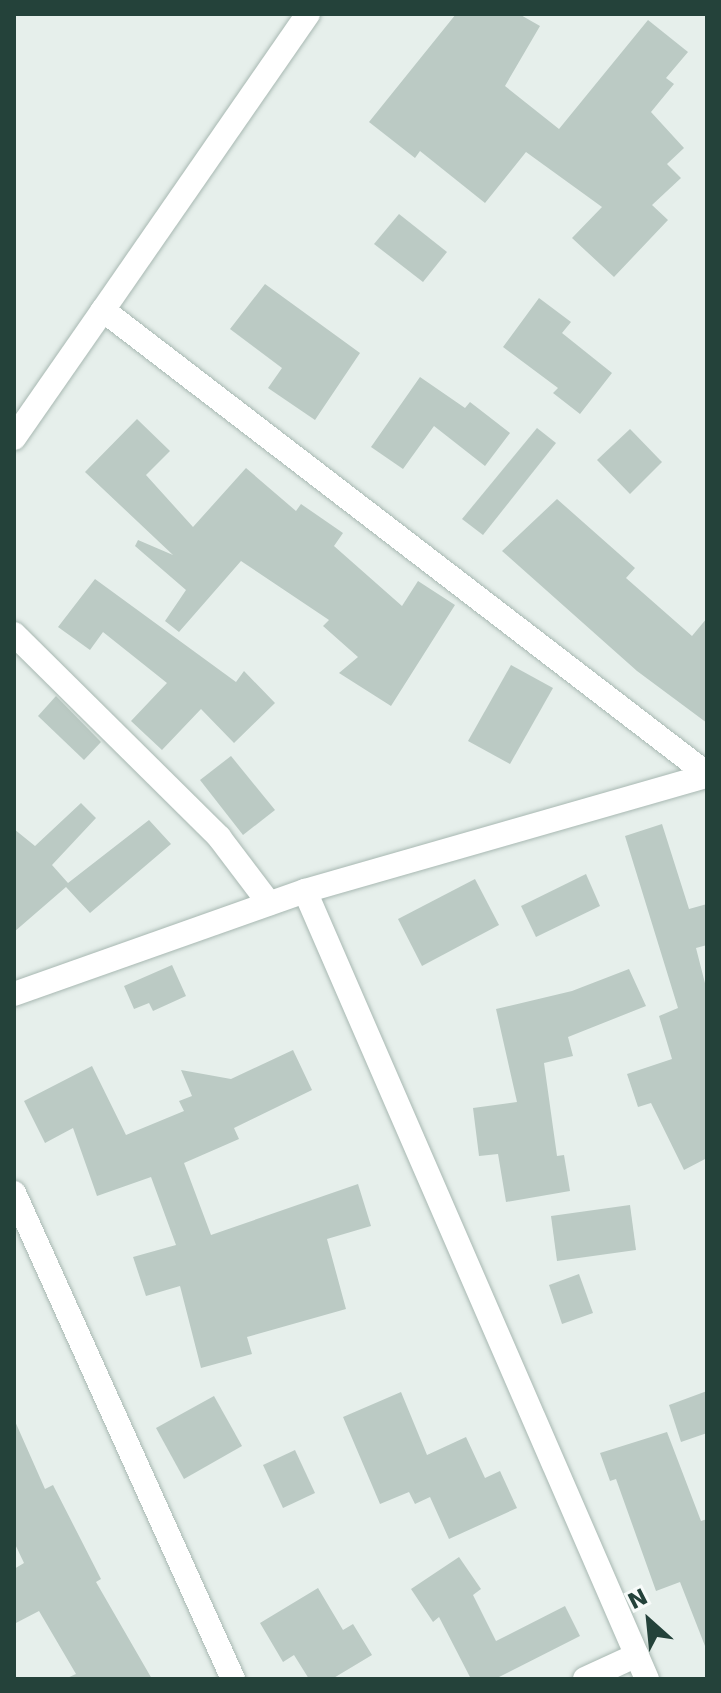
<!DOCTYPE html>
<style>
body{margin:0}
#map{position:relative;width:721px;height:1693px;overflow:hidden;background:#e6efeb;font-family:"DejaVu Sans",sans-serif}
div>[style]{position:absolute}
.building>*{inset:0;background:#bbcac4}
.roads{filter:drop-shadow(0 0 2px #a8b8b2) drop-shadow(0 0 2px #a8b8b2)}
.street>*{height:24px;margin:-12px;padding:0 12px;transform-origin:12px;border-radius:12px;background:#fff}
span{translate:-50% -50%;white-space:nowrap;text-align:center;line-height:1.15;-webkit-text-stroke:6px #f7fbf9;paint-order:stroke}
.frame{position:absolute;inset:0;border:16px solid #24423a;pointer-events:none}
.north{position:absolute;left:609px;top:1581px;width:80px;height:80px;-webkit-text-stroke:6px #f7fbf9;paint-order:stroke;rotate:333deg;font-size:22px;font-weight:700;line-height:32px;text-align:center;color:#24423a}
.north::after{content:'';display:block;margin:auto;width:28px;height:36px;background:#24423a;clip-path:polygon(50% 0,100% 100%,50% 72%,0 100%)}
</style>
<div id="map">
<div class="building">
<div style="clip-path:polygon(456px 14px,519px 14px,540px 26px,505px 86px,559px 129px,648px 20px,688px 52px,666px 78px,674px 84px,651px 112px,684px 148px,667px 164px,681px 178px,652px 205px,668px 220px,614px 277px,572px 238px,602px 207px,526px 152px,485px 203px,420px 151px,415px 158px,369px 122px)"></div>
<div style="clip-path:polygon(399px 214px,447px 252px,423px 282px,374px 244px)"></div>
<div style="clip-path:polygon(265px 284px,360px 353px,315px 420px,268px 388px,282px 368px,230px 329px)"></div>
<div style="clip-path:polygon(539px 298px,571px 322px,562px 333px,612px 373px,580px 414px,553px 393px,558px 388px,503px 347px)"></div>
<div style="clip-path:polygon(420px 377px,465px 408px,470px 402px,510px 433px,485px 466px,434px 426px,403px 469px,371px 447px)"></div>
<div style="clip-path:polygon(137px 419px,170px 451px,146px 475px,193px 527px,246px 468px,296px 511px,301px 504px,343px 533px,334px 546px,402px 606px,418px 581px,455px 605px,391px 706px,339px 673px,358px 657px,323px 626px,329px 620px,241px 561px,179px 632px,165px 621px,186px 590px,135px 546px,138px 540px,173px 555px,85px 472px)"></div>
<div style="clip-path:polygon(537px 428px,556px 443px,483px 535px,462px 519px)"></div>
<div style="clip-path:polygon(630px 429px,662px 462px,630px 494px,597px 460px)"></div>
<div style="clip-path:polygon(557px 499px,635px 568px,626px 578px,692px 636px,707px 618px,707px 723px,637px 671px,502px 551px)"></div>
<div style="clip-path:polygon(95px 579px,236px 682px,244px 671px,275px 703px,234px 743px,201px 709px,162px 750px,131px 721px,167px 683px,103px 632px,90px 650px,58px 627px)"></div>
<div style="clip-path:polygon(511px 665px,553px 688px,510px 764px,468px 741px)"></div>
<div style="clip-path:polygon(56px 696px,101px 742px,84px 760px,38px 716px)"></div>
<div style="clip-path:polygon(231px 756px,275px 810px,243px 835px,200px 780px)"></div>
<div style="clip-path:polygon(81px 803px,96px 818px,52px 865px,68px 883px,149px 820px,171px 844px,90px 913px,66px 887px,14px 932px,14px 829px,35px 846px)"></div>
<div style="clip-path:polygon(662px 824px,689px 909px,707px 904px,707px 945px,696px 948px,707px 991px,707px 1158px,684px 1170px,651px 1103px,638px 1107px,627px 1074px,672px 1059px,659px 1016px,678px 1008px,625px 836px)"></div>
<div style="clip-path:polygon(586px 874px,600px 906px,536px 937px,521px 906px)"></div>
<div style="clip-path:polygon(475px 879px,499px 925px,422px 966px,398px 919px)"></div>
<div style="clip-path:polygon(172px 965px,186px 996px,153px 1011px,149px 1003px,134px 1009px,124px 986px)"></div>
<div style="clip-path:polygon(629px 969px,646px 1006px,568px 1037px,573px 1056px,544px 1063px,557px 1156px,564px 1155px,570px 1191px,506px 1202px,498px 1154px,479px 1156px,473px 1108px,517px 1102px,496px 1009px,572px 991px)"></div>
<div style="clip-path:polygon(293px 1050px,312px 1090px,234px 1128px,239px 1139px,184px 1163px,211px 1235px,358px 1184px,371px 1226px,327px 1239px,346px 1309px,247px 1337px,252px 1354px,201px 1368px,180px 1286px,146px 1296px,133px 1257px,176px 1245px,151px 1177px,97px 1196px,73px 1128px,45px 1143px,24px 1101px,92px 1066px,126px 1135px,184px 1111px,179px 1101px,192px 1096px,181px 1070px,231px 1079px)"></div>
<div style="clip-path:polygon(630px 1205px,636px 1250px,557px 1261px,551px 1216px)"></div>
<div style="clip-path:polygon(579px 1274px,593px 1313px,562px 1324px,549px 1285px)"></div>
<div style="clip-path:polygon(707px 1391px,707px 1433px,681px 1442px,669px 1405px)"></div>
<div style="clip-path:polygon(401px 1392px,427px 1455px,466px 1437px,485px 1478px,500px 1471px,517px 1508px,449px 1539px,430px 1497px,415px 1504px,409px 1492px,380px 1504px,343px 1417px)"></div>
<div style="clip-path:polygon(214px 1396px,242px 1446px,184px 1479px,156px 1428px)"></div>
<div style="clip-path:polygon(14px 1419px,45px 1489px,53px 1485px,101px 1579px,96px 1582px,152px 1679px,65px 1679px,76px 1674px,39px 1611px,14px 1624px,14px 1569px,24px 1563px,14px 1542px)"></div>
<div style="clip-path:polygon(667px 1432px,701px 1521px,707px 1519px,705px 1646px,680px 1582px,656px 1591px,616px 1479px,610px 1481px,600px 1453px)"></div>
<div style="clip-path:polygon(295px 1450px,315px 1493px,283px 1508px,263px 1465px)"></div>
<div style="clip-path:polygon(459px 1557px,481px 1589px,473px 1595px,496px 1641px,565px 1606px,580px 1636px,495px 1679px,471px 1679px,439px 1617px,433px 1622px,411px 1589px)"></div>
<div style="clip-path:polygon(318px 1588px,343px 1630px,353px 1624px,372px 1655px,332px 1679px,309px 1679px,294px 1655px,283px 1662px,260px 1623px)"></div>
</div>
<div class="roads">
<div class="street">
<div style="left:308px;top:14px;width:360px;rotate:124.7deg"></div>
<div style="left:103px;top:310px;width:762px;rotate:37.53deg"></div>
<div style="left:14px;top:438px;width:156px;rotate:-55.2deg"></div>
<div style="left:14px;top:634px;width:289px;rotate:44.7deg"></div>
<div style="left:219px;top:837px;width:83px;rotate:52.9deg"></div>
<div style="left:305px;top:891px;width:859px;rotate:66.54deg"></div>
<div style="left:14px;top:994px;width:309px;rotate:-19.5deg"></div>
<div style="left:305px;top:891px;width:418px;rotate:-16deg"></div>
<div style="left:14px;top:1193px;width:533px;rotate:65.74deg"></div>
<div style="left:585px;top:1679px;width:57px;rotate:-24.8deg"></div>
</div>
</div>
<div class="frame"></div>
<div class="north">N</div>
</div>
